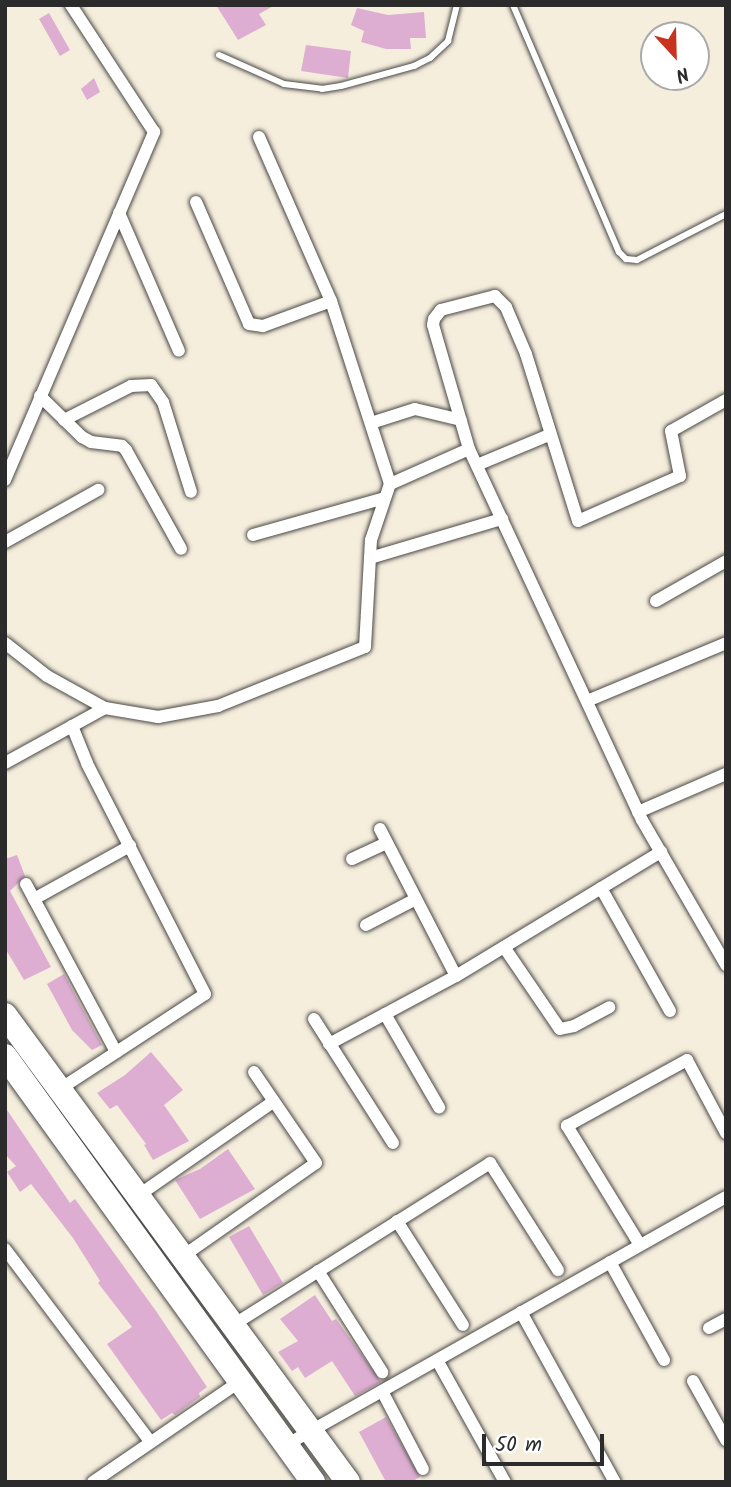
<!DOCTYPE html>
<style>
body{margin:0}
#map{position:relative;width:731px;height:1487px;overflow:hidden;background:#f6eedd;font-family:Kalam,sans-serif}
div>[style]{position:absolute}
.building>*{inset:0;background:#deaed2}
.roads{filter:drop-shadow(0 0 2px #494846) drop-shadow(0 0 2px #494846)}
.lane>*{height:6px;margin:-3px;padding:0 3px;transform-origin:3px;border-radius:3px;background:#fff}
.street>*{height:12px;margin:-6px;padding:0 6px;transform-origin:6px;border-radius:6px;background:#fff}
.highway>*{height:24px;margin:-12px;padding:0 12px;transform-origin:12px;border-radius:12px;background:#fff}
span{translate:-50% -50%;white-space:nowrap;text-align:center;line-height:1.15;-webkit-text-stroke:7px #fff;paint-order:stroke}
.frame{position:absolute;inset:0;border:7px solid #2b2b2b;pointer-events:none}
.north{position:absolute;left:640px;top:21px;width:70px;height:70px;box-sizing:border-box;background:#fff;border:2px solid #aaa;border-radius:50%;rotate:158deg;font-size:19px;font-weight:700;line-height:28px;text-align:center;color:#2b2b2b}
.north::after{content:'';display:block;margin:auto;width:24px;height:32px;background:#c8321e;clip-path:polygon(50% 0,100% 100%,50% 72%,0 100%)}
.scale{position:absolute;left:482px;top:1434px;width:122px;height:32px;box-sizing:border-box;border:4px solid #2b2b2b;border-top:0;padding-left:9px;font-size:21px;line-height:24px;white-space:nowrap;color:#2b2b2b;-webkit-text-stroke:5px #fff;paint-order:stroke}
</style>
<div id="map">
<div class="building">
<div style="clip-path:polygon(216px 5px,275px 5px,259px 14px,266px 25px,238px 40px)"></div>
<div style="clip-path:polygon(357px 8px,388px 15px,424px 12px,426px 38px,410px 38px,411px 49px,386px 49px,361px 42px,364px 31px,351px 25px)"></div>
<div style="clip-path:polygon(49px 13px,70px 50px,60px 56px,39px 19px)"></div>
<div style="clip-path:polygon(306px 45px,351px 51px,348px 78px,301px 71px)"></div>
<div style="clip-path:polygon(94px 78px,100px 92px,87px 100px,81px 89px)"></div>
<div style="clip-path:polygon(17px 855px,25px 876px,10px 891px,51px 967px,24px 980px,5px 948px,5px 859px)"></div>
<div style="clip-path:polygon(64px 974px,102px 1045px,92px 1050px,72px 1030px,47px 984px)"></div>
<div style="clip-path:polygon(151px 1052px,183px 1090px,164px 1105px,189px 1141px,153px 1160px,144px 1145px,146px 1144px,117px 1105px,110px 1109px,97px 1093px,125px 1075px)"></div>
<div style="clip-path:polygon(5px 1107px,70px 1203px,75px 1199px,156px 1311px,207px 1387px,199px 1393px,200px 1397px,175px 1415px,172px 1413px,161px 1420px,107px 1344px,132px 1327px,98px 1283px,100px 1281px,73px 1238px,31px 1184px,20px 1192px,7px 1172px,16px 1166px,5px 1154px)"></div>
<div style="clip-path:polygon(228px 1149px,255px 1189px,200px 1219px,175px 1180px,200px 1169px)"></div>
<div style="clip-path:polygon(249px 1226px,283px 1283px,263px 1295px,229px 1237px)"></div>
<div style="clip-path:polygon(315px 1295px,332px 1321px,336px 1319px,381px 1382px,355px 1396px,332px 1361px,305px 1378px,298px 1367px,292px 1371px,278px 1352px,298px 1341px,280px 1319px)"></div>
<div style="clip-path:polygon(386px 1417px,420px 1477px,411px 1482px,386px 1482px,359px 1432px)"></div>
</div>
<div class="roads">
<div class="lane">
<div style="left:513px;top:5px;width:269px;rotate:66.8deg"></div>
<div style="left:619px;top:252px;width:10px;rotate:45deg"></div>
<div style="left:626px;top:259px;width:11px;rotate:5deg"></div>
<div style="left:637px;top:260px;width:100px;rotate:-27.3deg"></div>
<div style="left:219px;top:55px;width:71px;rotate:24deg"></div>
<div style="left:284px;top:84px;width:38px;rotate:7deg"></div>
<div style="left:322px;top:89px;width:19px;rotate:-9deg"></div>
<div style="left:341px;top:86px;width:76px;rotate:-15.3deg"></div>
<div style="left:414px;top:66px;width:18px;rotate:-27deg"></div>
<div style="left:430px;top:58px;width:25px;rotate:-43deg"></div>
<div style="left:448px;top:41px;width:37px;rotate:-76deg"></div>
</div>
<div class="street">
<div style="left:259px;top:137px;width:179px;rotate:66.3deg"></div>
<div style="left:331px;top:301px;width:192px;rotate:72.1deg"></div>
<div style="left:196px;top:202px;width:133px;rotate:66.5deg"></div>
<div style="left:249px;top:324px;width:14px;rotate:8deg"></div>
<div style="left:263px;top:326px;width:72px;rotate:-20.2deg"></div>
<div style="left:119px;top:213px;width:150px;rotate:66.5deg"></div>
<div style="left:40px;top:396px;width:59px;rotate:44.3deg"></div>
<div style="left:82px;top:437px;width:10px;rotate:29deg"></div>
<div style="left:91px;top:442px;width:31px;rotate:7deg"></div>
<div style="left:122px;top:446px;width:6px;rotate:45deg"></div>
<div style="left:126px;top:450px;width:113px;rotate:60.9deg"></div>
<div style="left:726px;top:400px;width:63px;rotate:150.6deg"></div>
<div style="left:671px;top:431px;width:46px;rotate:78.7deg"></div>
<div style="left:680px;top:476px;width:111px;rotate:156.2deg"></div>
<div style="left:578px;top:521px;width:175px;rotate:-107.3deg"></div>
<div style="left:526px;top:354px;width:51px;rotate:-113.1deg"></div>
<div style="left:506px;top:307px;width:16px;rotate:-135deg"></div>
<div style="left:495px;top:296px;width:56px;rotate:165.5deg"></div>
<div style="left:441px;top:310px;width:11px;rotate:128deg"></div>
<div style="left:434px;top:319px;width:6px;rotate:99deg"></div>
<div style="left:433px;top:325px;width:129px;rotate:73.8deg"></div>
<div style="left:469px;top:449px;width:409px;rotate:65deg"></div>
<div style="left:642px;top:820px;width:168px;rotate:59.9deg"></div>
<div style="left:64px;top:420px;width:75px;rotate:-26.9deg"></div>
<div style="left:131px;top:386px;width:20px;rotate:-3deg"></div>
<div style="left:151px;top:385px;width:21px;rotate:55deg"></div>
<div style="left:163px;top:402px;width:94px;rotate:72.7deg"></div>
<div style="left:371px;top:423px;width:46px;rotate:-17.7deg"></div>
<div style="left:415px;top:409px;width:47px;rotate:13.4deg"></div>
<div style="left:477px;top:465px;width:78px;rotate:-22.6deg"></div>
<div style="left:5px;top:480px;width:379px;rotate:-66.8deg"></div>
<div style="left:154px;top:132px;width:152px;rotate:-123.2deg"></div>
<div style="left:253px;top:535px;width:137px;rotate:-15.7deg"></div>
<div style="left:5px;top:542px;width:107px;rotate:-29.2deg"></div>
<div style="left:370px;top:558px;width:138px;rotate:-16.5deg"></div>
<div style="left:656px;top:601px;width:81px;rotate:-29.7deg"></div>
<div style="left:5px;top:643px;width:53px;rotate:38.2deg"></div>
<div style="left:47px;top:676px;width:66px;rotate:28.9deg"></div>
<div style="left:105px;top:708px;width:54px;rotate:9.6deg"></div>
<div style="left:158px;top:717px;width:61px;rotate:-10.4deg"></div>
<div style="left:218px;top:706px;width:158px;rotate:-21.9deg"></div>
<div style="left:365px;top:647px;width:107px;rotate:-86.8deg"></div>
<div style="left:371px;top:540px;width:59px;rotate:-71.3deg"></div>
<div style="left:390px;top:484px;width:86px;rotate:-23.9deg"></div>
<div style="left:587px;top:701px;width:151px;rotate:-22.6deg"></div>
<div style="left:5px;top:763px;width:114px;rotate:-28.8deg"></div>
<div style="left:638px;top:812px;width:96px;rotate:-23.4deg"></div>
<div style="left:380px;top:829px;width:165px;rotate:62.7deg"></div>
<div style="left:352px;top:859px;width:38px;rotate:-25deg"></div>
<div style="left:26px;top:884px;width:191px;rotate:61.8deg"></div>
<div style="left:601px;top:888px;width:141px;rotate:60.7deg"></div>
<div style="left:34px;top:899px;width:110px;rotate:-28.9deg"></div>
<div style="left:366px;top:925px;width:56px;rotate:-27.5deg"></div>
<div style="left:504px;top:947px;width:99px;rotate:55.7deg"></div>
<div style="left:560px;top:1029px;width:14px;rotate:-12deg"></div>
<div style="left:574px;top:1026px;width:40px;rotate:-28deg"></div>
<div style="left:385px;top:1014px;width:108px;rotate:59.9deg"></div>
<div style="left:314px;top:1019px;width:147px;rotate:57.5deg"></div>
<div style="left:329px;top:1044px;width:144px;rotate:-28.2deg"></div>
<div style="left:456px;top:976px;width:240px;rotate:-31.2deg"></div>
<div style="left:60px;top:1089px;width:173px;rotate:-33.2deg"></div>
<div style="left:205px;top:994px;width:259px;rotate:-117.1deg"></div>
<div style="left:87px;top:763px;width:40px;rotate:-112deg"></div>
<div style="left:139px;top:1195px;width:163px;rotate:-34.8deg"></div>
<div style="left:397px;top:1221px;width:123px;rotate:57.6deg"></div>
<div style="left:640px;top:1245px;width:140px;rotate:-121.5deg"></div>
<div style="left:567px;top:1126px;width:137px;rotate:-28.8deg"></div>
<div style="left:687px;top:1060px;width:83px;rotate:61.9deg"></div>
<div style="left:5px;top:1249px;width:239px;rotate:53deg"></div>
<div style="left:183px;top:1256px;width:162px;rotate:-35deg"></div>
<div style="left:316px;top:1163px;width:110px;rotate:-124.3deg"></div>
<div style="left:610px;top:1262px;width:112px;rotate:61.1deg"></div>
<div style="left:318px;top:1271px;width:120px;rotate:57.6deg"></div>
<div style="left:521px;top:1312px;width:194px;rotate:61.1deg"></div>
<div style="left:233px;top:1325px;width:304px;rotate:-32.2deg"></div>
<div style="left:490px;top:1163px;width:127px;rotate:57.6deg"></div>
<div style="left:709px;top:1328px;width:19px;rotate:-28deg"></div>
<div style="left:437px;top:1360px;width:140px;rotate:60.9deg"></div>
<div style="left:693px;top:1381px;width:68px;rotate:60.8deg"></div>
<div style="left:382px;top:1391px;width:88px;rotate:62.3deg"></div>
<div style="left:286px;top:1445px;width:505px;rotate:-29.41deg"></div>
<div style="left:93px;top:1482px;width:177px;rotate:-34.4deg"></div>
</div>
<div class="highway">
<div style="left:5px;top:1015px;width:579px;rotate:53.7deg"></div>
<div style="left:5px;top:1056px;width:526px;rotate:54.13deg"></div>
</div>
</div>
<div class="frame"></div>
<div class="north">N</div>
<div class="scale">50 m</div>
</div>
